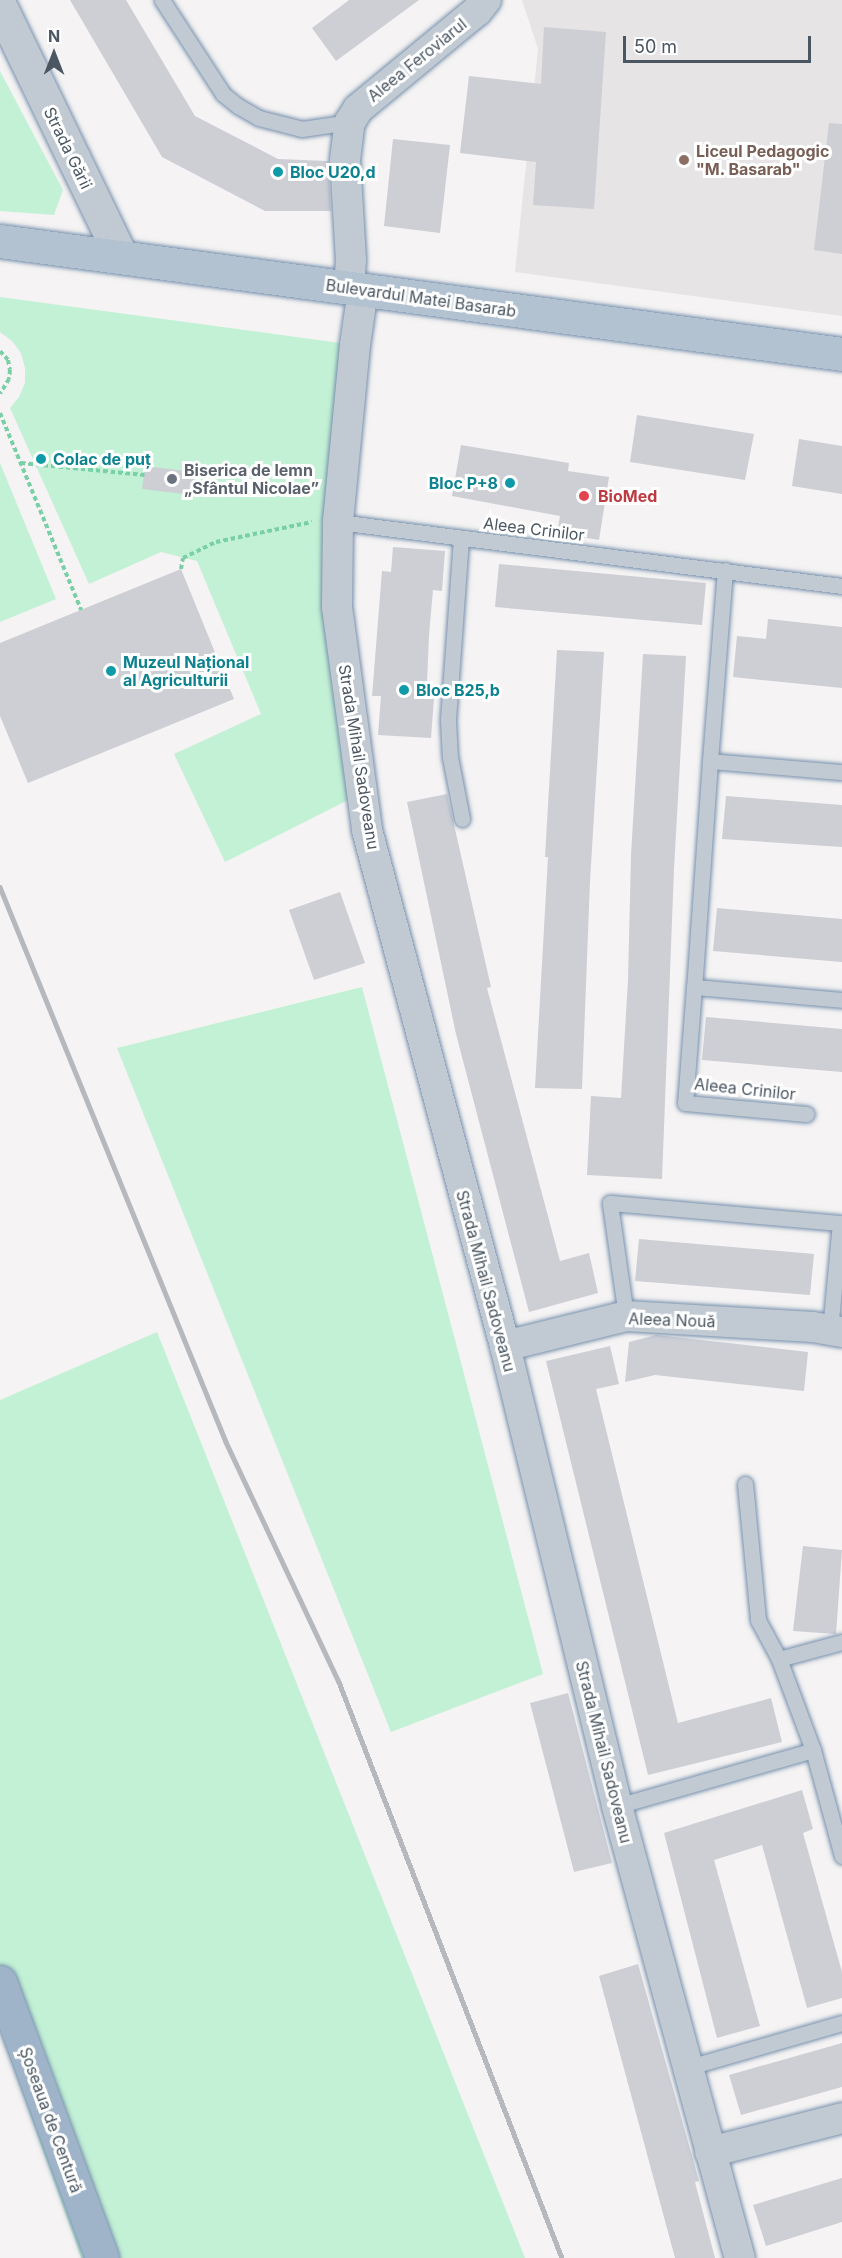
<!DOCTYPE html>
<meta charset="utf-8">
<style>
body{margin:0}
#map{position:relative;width:842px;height:2258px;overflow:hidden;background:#f5f3f3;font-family:Inter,sans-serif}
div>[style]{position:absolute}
.education>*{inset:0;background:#e6e4e5}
.green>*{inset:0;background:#c3f1d5}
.building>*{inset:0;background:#cdcfd5}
.path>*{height:4px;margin-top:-2px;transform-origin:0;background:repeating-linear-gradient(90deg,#7ad0a6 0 4.5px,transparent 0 7.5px)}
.roads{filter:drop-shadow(0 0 2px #7690ad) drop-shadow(0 0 2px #7690ad)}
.service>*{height:15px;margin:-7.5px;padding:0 7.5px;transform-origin:7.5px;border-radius:7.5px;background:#c1cad2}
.minor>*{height:30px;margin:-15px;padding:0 15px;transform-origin:15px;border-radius:15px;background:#c1cad2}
.tertiary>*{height:33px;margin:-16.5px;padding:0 16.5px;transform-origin:16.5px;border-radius:16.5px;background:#c1cad2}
.primary>*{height:33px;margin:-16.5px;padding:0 16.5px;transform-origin:16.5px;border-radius:16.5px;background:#b3c2d1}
.trunk>*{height:33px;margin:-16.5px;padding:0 16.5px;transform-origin:16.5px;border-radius:16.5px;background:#9fb4c9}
.rail>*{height:4.5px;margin:-2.25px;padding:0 2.25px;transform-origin:2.25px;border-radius:2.25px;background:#b5b8bd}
.dots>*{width:16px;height:16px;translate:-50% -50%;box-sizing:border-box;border:3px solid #fff;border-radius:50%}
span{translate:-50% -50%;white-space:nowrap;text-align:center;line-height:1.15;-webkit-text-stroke:6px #fff;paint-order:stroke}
.street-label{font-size:16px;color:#4a5661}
.education-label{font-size:16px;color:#785e54;font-weight:700}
.left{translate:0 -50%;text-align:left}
.culture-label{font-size:16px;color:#0d838f;font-weight:700}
.right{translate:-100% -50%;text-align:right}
.worship-label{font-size:16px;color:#5b616d;font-weight:700}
.health-label{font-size:16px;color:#be3a42;font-weight:700}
.north{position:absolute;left:24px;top:24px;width:60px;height:60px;-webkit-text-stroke:4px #fff;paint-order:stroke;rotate:0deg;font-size:16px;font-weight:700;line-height:24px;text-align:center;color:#4a5661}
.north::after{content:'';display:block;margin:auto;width:21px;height:27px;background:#4a5661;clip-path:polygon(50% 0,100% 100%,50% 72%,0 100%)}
.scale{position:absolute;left:623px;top:36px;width:188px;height:27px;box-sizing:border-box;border:3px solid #4a5661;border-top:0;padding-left:8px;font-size:18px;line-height:21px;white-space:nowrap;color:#4a5661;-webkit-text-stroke:4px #fff;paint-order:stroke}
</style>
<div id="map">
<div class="education">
<div style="clip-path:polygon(522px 0,842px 0,842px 316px,515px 272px,538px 49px)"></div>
</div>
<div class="green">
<div style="clip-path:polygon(0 71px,63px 190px,54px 215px,0 211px)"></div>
<div style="clip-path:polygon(0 297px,355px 345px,338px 522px,362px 793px,225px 862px,174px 754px,261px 714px,197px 561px,161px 552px,89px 584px,10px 408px,19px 397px,25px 383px,25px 368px,21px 353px,12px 341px,0 332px)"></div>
<div style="clip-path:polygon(0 463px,56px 599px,0 622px)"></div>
<div style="clip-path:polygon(362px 987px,543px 1674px,391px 1732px,117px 1048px)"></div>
<div style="clip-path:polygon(157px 1332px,525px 2258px,81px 2258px,0 2030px,0 1400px)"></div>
</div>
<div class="building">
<div style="clip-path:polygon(70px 0,126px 0,195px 116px,278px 159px,328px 161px,331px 211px,265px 211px,162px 157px)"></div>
<div style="clip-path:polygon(349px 0,419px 0,336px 61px,312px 28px)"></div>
<div style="clip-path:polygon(544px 27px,606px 32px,594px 209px,533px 205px,536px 162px,460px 153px,469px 76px,541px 84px)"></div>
<div style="clip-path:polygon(829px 123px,842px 124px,842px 254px,814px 250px)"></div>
<div style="clip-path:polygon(393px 139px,450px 145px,440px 233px,384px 226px)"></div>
<div style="clip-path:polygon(637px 415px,754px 434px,745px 480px,630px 462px)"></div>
<div style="clip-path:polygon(799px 439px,842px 446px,842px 494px,792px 486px)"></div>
<div style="clip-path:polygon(461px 445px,569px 463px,568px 471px,609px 477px,599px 540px,557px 533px,560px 516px,452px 496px)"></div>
<div style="clip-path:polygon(145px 466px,195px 472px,202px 484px,192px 495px,142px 489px)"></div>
<div style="clip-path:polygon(393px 547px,445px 551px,442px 591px,433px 590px,429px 635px,427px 683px,435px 685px,431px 738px,378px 735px,381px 696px,372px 696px,382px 571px,391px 572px)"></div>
<div style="clip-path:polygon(499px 564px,706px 583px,702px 625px,495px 607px)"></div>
<div style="clip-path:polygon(181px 569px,234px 699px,28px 783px,0 716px,0 643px)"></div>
<div style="clip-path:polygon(768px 619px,842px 627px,842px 688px,733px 677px,737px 636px,766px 639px)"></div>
<div style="clip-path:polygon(557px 650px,604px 652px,590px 881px,582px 1089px,535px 1088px,548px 857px,545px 857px)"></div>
<div style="clip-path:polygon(643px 654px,686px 656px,674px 869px,662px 1179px,587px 1175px,591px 1096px,621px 1098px,628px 980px,631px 855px)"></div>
<div style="clip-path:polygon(447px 794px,491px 987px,487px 988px,560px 1261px,589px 1253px,598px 1293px,529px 1312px,456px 1034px,407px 802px)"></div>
<div style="clip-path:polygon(726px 796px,842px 805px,842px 847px,722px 839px)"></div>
<div style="clip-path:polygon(340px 892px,365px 963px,314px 980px,289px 910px)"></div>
<div style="clip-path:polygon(717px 908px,842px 919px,842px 962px,713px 951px)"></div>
<div style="clip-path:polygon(706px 1017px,842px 1029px,842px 1072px,702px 1060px)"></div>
<div style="clip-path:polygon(639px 1239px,814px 1254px,810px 1295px,635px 1281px)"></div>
<div style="clip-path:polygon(656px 1335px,808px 1352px,804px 1391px,655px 1375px,625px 1382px,629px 1342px)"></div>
<div style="clip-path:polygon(610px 1346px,619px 1384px,596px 1389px,678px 1723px,771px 1698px,782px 1742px,648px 1775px,546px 1361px)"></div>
<div style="clip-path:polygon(803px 1546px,842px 1550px,836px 1634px,793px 1631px)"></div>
<div style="clip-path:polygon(568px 1693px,612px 1863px,574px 1872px,530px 1703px)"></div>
<div style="clip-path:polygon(802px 1790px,813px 1829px,803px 1833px,842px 1972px,842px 1998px,807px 2008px,762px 1845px,714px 1860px,760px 2026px,717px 2038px,664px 1833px)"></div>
<div style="clip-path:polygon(638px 1964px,699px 2181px,695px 2182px,715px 2258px,675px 2258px,599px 1976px)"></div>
<div style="clip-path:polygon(842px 2043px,842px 2087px,741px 2115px,729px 2075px)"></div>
<div style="clip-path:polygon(842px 2178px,842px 2222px,766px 2246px,753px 2205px)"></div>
</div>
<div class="path">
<div style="left:0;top:351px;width:12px;rotate:48deg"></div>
<div style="left:8px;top:360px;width:10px;rotate:79deg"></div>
<div style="left:10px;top:370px;width:9px;rotate:96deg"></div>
<div style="left:9px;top:379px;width:17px;rotate:121deg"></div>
<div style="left:0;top:413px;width:213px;rotate:67.6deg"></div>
<div style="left:21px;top:463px;width:124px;rotate:5.6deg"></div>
<div style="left:181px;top:569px;width:11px;rotate:-80deg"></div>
<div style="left:183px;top:558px;width:37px;rotate:-26deg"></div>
<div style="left:216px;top:542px;width:98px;rotate:-11.8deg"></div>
</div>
<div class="roads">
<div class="service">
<div style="left:162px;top:0;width:112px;rotate:57deg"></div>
<div style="left:223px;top:94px;width:19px;rotate:39deg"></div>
<div style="left:238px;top:106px;width:24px;rotate:30deg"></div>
<div style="left:259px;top:118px;width:44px;rotate:14.3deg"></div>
<div style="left:302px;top:129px;width:49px;rotate:-8.3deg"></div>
<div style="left:338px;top:522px;width:508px;rotate:7.24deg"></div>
<div style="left:461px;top:538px;width:183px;rotate:94.1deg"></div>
<div style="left:448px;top:721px;width:36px;rotate:87deg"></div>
<div style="left:450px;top:757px;width:63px;rotate:79deg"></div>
<div style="left:725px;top:570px;width:192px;rotate:94.5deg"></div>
<div style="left:710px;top:761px;width:132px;rotate:4.8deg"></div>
<div style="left:710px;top:761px;width:227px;rotate:94deg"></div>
<div style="left:694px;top:987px;width:149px;rotate:5deg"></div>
<div style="left:694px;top:987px;width:116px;rotate:94.4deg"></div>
<div style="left:685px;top:1103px;width:122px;rotate:5.2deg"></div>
<div style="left:626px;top:1316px;width:114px;rotate:-98.1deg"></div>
<div style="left:610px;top:1203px;width:231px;rotate:5deg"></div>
<div style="left:840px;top:1223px;width:107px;rotate:95.3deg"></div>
<div style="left:745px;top:1484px;width:137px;rotate:84.5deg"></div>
<div style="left:758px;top:1620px;width:44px;rotate:61.7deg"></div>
<div style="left:779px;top:1659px;width:65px;rotate:-15.1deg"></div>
<div style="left:779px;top:1659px;width:97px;rotate:69.5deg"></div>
<div style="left:617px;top:1806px;width:204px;rotate:-15.9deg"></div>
<div style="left:813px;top:1750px;width:110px;rotate:74.7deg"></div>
<div style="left:686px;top:2068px;width:162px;rotate:-16.1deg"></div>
</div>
<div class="minor">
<div style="left:349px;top:288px;width:28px;rotate:-86deg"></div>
<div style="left:351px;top:260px;width:100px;rotate:-93.4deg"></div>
<div style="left:345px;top:160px;width:38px;rotate:-83deg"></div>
<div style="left:350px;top:122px;width:15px;rotate:-58deg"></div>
<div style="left:358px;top:109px;width:154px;rotate:-39.5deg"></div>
<div style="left:477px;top:11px;width:14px;rotate:-51deg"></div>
<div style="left:363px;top:290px;width:56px;rotate:98.3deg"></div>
<div style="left:355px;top:345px;width:178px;rotate:95.5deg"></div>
<div style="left:338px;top:522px;width:85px;rotate:90.7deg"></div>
<div style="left:337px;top:607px;width:225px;rotate:82.3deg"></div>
<div style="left:367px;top:830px;width:534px;rotate:75.03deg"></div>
<div style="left:505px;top:1346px;width:473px;rotate:76.3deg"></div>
<div style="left:617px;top:1806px;width:468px;rotate:74.8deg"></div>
<div style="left:505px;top:1346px;width:125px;rotate:-13.9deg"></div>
<div style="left:626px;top:1316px;width:187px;rotate:3.4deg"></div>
<div style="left:813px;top:1327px;width:29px;rotate:10deg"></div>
<div style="left:710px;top:2152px;width:136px;rotate:-14.4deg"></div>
</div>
<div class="tertiary">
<div style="left:0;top:6px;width:278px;rotate:64.2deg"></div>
</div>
<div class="primary">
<div style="left:0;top:241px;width:850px;rotate:7.64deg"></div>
</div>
<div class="trunk">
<div style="left:0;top:1982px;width:294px;rotate:69.7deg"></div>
</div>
</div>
<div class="rail">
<div style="left:0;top:887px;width:599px;rotate:67.84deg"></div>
<div style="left:226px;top:1442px;width:265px;rotate:64.8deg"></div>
<div style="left:339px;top:1682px;width:618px;rotate:68.84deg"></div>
</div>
<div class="dots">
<div style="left:684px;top:160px;background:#8d6e63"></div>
<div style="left:278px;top:172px;background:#0f9aa8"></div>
<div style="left:41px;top:459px;background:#0f9aa8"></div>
<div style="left:172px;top:479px;background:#6b7280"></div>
<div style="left:510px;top:483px;background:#0f9aa8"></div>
<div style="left:584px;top:496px;background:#e0444e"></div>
<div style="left:111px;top:671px;background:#0f9aa8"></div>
<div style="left:404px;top:690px;background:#0f9aa8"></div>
</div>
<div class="street-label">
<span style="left:417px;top:60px;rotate:-39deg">Aleea Feroviarul</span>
<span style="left:68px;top:148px;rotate:64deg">Strada Gării</span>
<span style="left:421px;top:298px;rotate:8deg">Bulevardul Matei Basarab</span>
<span style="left:534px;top:529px;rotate:7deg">Aleea Crinilor</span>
<span style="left:359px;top:757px;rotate:81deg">Strada Mihail Sadoveanu</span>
<span style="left:745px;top:1089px;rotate:6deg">Aleea Crinilor</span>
<span style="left:486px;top:1281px;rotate:75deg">Strada Mihail Sadoveanu</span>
<span style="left:672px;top:1320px;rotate:2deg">Aleea Nouă</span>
<span style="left:604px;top:1752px;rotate:76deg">Strada Mihail Sadoveanu</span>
<span style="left:51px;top:2120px;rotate:70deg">Șoseaua de Centură</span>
</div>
<div class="education-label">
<span class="left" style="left:696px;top:160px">Liceul Pedagogic<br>"M. Basarab"</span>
</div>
<div class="culture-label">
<span class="left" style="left:290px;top:172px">Bloc U20,d</span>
<span class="left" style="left:53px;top:459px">Colac de puț</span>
<span class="right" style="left:498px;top:483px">Bloc P+8</span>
<span class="left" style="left:123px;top:671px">Muzeul Național<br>al Agriculturii</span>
<span class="left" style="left:416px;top:690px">Bloc B25,b</span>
</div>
<div class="worship-label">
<span class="left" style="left:184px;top:479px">Biserica de lemn<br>„Sfântul Nicolae”</span>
</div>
<div class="health-label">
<span class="left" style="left:598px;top:496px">BioMed</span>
</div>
<div class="north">N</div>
<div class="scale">50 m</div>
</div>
